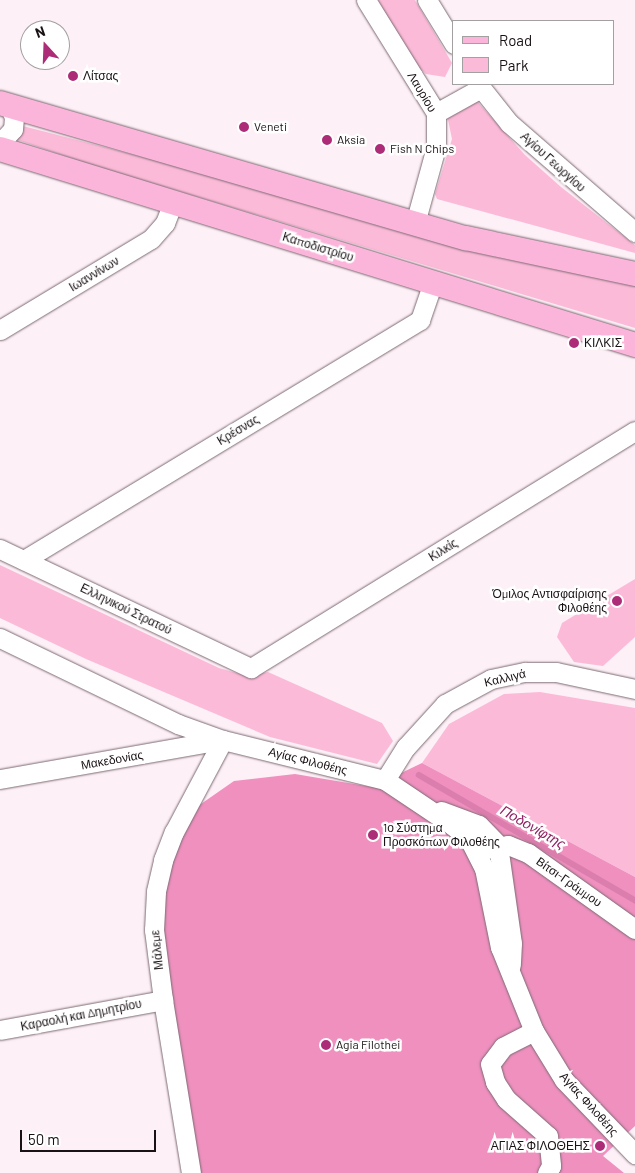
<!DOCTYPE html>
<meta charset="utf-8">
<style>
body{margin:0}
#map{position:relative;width:635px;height:1173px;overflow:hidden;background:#fdf0f6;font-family:Barlow,sans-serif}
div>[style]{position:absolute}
.green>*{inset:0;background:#fcbad9}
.forest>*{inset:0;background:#ef90bf}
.stream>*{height:5.5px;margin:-2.75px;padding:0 2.75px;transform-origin:2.75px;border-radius:2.75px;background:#db7ead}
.roads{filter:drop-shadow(0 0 1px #7c6a72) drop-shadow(0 0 1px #7c6a72)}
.minor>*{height:19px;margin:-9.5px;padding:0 9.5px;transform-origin:9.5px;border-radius:9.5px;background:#fff}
.major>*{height:24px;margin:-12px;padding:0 12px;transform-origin:12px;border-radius:12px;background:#fbb5da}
.dots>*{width:14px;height:14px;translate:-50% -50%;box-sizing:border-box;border:2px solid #fff;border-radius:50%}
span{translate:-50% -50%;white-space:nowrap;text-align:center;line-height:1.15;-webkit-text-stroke:5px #fff;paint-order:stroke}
.poi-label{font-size:12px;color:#191215}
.left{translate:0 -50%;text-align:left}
.right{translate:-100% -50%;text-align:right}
.street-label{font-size:12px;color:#191215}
.water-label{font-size:14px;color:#902263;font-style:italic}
.legend{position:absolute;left:452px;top:20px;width:162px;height:65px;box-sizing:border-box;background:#fff;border:1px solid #a3a0a1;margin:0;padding:6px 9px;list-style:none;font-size:15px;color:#191215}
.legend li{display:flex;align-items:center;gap:10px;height:25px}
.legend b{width:25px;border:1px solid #a3a0a1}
.north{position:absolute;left:20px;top:20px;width:50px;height:50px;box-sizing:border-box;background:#fff;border:1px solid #a3a0a1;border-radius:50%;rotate:340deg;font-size:14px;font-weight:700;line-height:20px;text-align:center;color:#191215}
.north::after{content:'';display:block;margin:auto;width:18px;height:22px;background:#ad2c78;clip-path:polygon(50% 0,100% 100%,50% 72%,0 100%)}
.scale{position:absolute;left:20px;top:1130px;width:136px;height:22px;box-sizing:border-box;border:2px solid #191215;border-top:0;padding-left:6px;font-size:15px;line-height:18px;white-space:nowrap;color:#191215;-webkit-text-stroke:4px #fff;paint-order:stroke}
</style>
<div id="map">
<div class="green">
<div style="clip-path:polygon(378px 0,415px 0,452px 63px,445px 77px,426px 74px,413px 62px)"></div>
<div style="clip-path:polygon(475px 99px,525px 155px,561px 187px,635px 245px,635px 253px,437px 199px,435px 194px,452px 139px,447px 115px)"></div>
<div style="clip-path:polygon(19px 125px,635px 285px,635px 328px,91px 165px,18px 140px,16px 130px)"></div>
<div style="clip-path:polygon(0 565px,219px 668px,247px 676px,268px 672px,382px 723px,393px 741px,377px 764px,270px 737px,86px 659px,0 618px)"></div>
<div style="clip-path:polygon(635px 579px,635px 637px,603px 666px,574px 662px,557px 637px,562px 623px)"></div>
<div style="clip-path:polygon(540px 692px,635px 708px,635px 877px,422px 763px,449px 724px,504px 694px)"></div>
</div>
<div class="forest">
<div style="clip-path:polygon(422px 763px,635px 877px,635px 1126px,603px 1156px,624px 1173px,199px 1173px,160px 941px,164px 872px,188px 813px,234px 781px,295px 774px,372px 787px)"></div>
</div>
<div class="stream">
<div style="left:419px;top:775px;width:250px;rotate:30.1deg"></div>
</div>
<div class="roads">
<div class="minor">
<div style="left:366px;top:0;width:133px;rotate:58.2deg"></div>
<div style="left:436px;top:113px;width:34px;rotate:90deg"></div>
<div style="left:436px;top:147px;width:79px;rotate:105.4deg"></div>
<div style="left:427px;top:0;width:52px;rotate:58.5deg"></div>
<div style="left:478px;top:84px;width:50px;rotate:51.5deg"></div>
<div style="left:509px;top:123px;width:167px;rotate:40.9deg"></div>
<div style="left:436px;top:113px;width:51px;rotate:-29.1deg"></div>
<div style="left:0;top:143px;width:19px;rotate:-47deg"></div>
<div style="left:13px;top:129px;width:12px;rotate:-85deg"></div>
<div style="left:14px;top:117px;width:13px;rotate:-113deg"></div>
<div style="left:0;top:330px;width:176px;rotate:-31.1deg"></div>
<div style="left:151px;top:239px;width:21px;rotate:-49deg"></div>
<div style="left:165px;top:223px;width:22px;rotate:-69deg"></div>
<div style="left:0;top:549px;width:278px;rotate:25.4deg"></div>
<div style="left:251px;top:668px;width:451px;rotate:-31.7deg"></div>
<div style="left:24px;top:560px;width:463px;rotate:-31.2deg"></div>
<div style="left:420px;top:320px;width:39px;rotate:-71deg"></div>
<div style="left:0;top:638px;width:198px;rotate:25.8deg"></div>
<div style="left:178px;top:724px;width:48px;rotate:19.6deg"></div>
<div style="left:223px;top:740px;width:167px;rotate:13.9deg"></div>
<div style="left:385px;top:780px;width:81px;rotate:33.9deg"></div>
<div style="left:452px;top:825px;width:22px;rotate:39deg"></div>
<div style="left:469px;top:839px;width:33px;rotate:63deg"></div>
<div style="left:484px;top:868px;width:81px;rotate:78.6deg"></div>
<div style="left:500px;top:947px;width:91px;rotate:68deg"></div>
<div style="left:534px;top:1031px;width:57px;rotate:58.5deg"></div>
<div style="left:564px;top:1080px;width:103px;rotate:46.2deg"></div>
<div style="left:0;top:779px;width:225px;rotate:-10deg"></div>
<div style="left:385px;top:780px;width:39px;rotate:-58deg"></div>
<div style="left:406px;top:747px;width:58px;rotate:-47.8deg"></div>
<div style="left:445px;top:704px;width:52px;rotate:-28.5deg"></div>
<div style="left:491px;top:679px;width:35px;rotate:-12deg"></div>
<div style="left:525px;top:672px;width:31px"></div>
<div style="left:556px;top:672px;width:81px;rotate:12.1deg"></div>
<div style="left:441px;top:811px;width:40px;rotate:20.2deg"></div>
<div style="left:479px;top:825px;width:28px;rotate:46deg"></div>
<div style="left:498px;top:845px;width:99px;rotate:81.9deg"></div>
<div style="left:512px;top:943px;width:22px;rotate:93deg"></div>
<div style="left:487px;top:849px;width:21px;rotate:-11deg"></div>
<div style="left:508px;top:845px;width:22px;rotate:22deg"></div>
<div style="left:528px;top:853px;width:131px;rotate:35.4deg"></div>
<div style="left:0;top:1030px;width:166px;rotate:-10.4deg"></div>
<div style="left:534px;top:1031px;width:35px;rotate:153deg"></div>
<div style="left:503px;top:1047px;width:21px;rotate:127deg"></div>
<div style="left:490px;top:1064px;width:19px;rotate:74deg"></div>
<div style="left:495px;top:1082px;width:20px;rotate:57deg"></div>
<div style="left:506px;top:1099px;width:56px;rotate:41.4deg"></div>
<div style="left:548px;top:1136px;width:30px;rotate:84deg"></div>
<div style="left:551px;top:1166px;width:8px;rotate:120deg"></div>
<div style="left:191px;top:1173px;width:175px;rotate:-99.2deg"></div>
<div style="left:163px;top:1000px;width:71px;rotate:-97.3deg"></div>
<div style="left:154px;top:930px;width:39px;rotate:-87deg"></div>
<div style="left:156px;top:891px;width:32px;rotate:-77deg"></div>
<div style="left:163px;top:860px;width:30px;rotate:-69deg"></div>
<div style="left:174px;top:832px;width:104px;rotate:-62deg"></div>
</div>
<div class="major">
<div style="left:0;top:103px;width:485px;rotate:16.2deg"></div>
<div style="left:466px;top:238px;width:173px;rotate:12deg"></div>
<div style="left:0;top:149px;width:665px;rotate:17.15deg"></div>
</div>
</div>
<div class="dots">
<div style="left:73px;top:76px;background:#ad2c78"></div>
<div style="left:244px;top:127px;background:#ad2c78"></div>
<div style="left:327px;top:140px;background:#ad2c78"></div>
<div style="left:380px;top:149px;background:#ad2c78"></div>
<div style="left:574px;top:343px;background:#ad2c78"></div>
<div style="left:617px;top:601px;background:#ad2c78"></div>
<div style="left:373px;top:835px;background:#ad2c78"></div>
<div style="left:326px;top:1045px;background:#ad2c78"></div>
<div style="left:600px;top:1146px;background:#ad2c78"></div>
</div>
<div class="poi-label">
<span class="left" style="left:83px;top:76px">Λίτσας</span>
<span class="left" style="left:254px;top:127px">Veneti</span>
<span class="left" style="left:337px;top:140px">Aksia</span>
<span class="left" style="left:390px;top:149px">Fish N Chips</span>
<span class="left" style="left:584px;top:343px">ΚΙΛΚΙΣ</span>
<span class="right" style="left:607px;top:601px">Όμιλος Αντισφαίρισης<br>Φιλοθέης</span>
<span class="left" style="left:383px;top:835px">1ο Σύστημα<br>Προσκόπων Φιλοθέης</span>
<span class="left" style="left:336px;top:1045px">Agia Filothei</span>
<span class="right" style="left:590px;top:1146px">ΑΓΙΑΣ ΦΙΛΟΘΕΗΣ</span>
</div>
<div class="street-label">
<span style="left:422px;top:92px;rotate:59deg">Λαυρίου</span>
<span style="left:553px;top:162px;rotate:42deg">Αγίου Γεωργίου</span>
<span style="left:318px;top:247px;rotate:17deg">Καποδιστρίου</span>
<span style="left:94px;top:274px;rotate:-31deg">Ιωαννίνων</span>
<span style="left:238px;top:430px;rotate:-31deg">Κρέσνας</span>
<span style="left:443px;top:550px;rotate:-32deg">Κιλκίς</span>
<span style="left:126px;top:609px;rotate:26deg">Ελληνικού Στρατού</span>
<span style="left:505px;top:678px;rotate:-13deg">Καλλιγά</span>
<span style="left:112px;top:760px;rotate:-10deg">Μακεδονίας</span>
<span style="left:308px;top:761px;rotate:14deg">Αγίας Φιλοθέης</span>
<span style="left:569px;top:882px;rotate:35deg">Βίτσι-Γράμμου</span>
<span style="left:157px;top:950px;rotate:-96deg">Μάλεμε</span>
<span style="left:81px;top:1015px;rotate:-11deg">Καραολή και Δημητρίου</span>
<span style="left:589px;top:1104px;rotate:48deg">Αγίας Φιλοθέης</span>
</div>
<div class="water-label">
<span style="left:533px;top:827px;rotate:30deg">Ποδονίφτης</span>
</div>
<ul class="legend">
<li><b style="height:6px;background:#fbb5da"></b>Road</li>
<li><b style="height:14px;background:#fcbad9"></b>Park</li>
</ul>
<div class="north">N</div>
<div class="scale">50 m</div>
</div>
